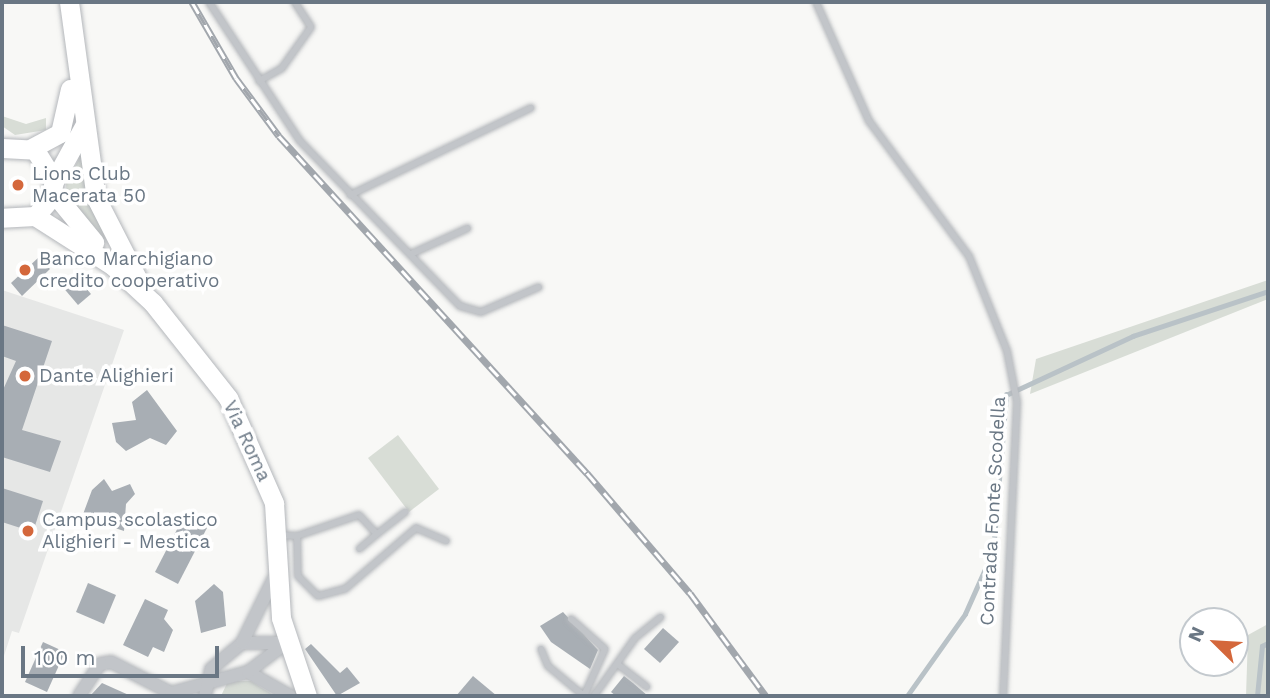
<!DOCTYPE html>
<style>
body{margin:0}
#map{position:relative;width:1270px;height:698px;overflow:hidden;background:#f8f8f6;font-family:"Work Sans",sans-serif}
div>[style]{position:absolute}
.built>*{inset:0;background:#e6e7e6}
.green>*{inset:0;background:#d8ddd6}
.stream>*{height:4.5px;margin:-2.25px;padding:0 2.25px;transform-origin:2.25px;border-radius:2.25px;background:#b9c2c7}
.building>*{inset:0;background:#a8aeb4}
.roads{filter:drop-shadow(0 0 2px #b4b7bb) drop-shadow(0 0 2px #b4b7bb)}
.lane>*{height:6px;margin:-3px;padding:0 3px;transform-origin:3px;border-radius:3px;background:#c2c5c9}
.street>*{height:12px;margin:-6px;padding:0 6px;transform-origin:6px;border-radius:6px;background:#c2c5c9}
.primary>*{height:19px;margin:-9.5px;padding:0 9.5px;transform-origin:9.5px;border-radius:9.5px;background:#fff}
.rail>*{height:7px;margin-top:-3.5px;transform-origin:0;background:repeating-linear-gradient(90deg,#fff 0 13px,#a2a7ad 0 26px);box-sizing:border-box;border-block:2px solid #a2a7ad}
.dots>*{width:19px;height:19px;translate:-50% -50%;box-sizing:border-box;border:4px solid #fff;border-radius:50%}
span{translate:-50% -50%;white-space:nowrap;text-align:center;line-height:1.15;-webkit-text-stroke:7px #fff;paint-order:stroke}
.poi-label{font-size:19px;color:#6a7784}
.left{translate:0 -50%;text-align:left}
.street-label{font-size:19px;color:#6a7784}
.frame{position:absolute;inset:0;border:4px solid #6a7784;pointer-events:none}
.north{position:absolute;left:1179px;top:607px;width:70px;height:70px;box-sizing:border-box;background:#fff;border:2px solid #c3c9ce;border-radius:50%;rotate:294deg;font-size:19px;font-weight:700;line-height:28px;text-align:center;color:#6a7784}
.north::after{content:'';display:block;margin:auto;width:24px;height:32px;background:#d4673b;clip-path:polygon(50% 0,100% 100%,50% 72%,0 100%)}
.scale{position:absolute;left:21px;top:646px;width:198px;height:32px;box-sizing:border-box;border:4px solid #6a7784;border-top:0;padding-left:9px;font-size:21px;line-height:24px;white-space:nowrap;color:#6a7784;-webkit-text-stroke:5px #fff;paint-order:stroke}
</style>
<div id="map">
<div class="built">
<div style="clip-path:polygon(2px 290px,124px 330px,19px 633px,12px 631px,2px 662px)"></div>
</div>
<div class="green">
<div style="clip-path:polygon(2px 116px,26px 124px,46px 118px,46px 130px,15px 135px,2px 126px)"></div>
<div style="clip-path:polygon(82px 153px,105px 238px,102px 240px,67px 202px,66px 183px)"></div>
<div style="clip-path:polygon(1268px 280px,1268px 299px,1030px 394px,1036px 359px)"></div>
<div style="clip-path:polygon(398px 435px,439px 489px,409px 512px,368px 458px)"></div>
<div style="clip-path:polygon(1268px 624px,1267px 696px,1246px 696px,1248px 635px)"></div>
<div style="clip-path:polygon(228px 681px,251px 681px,275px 696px,221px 696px)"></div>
</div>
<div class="stream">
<div style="left:907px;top:696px;width:100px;rotate:-54.7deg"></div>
<div style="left:965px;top:614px;width:69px;rotate:-66deg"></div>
<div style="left:993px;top:551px;width:157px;rotate:-85.2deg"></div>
<div style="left:1006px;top:395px;width:140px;rotate:-24.9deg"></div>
<div style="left:1133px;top:336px;width:142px;rotate:-18.4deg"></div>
<div style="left:1257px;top:696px;width:50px;rotate:-84.3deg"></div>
<div style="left:1262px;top:646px;width:7px;rotate:-27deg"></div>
</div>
<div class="building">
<div style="clip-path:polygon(39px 257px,50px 269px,22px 296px,11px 283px)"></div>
<div style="clip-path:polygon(74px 274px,91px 294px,78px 305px,61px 285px)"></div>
<div style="clip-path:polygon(2px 325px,52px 341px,22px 430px,61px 441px,50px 472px,2px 457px,2px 392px,16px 361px,2px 356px)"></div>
<div style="clip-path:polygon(147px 390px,177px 431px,166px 445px,150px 438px,126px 451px,116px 442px,112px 423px,136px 420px,132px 402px)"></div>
<div style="clip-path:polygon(104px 479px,112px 491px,130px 484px,135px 494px,126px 504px,124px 531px,82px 517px,92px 490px)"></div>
<div style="clip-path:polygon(2px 488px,43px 501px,33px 532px,2px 522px)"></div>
<div style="clip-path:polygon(186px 512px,209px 524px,178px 584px,155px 572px)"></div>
<div style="clip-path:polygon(88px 583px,116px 595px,104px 624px,76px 612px)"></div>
<div style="clip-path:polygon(214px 584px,223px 592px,226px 626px,201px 633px,195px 601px)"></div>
<div style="clip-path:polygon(145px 599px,168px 610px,164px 619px,173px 630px,164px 652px,153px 647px,148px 657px,123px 645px)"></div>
<div style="clip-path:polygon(563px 612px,598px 650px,590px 669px,551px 642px,540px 626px)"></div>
<div style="clip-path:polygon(663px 628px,679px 642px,660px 663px,644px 649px)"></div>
<div style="clip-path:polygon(43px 642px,65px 652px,47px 692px,25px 682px)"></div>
<div style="clip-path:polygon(311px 644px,340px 673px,347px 667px,360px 683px,337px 696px,305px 649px)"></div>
<div style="clip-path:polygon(473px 676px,497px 696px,456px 696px)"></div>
<div style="clip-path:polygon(624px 676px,633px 683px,648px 696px,616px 696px,611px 692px)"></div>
<div style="clip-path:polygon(102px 683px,131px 696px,90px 696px)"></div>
</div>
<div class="roads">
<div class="lane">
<div style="left:209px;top:2px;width:166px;rotate:56.8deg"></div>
<div style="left:300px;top:141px;width:230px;rotate:45.9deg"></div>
<div style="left:460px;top:306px;width:22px;rotate:16deg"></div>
<div style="left:481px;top:312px;width:63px;rotate:-23.3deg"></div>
<div style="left:816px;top:2px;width:130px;rotate:66deg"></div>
<div style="left:869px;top:121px;width:168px;rotate:53.5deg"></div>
<div style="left:969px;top:256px;width:102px;rotate:68.2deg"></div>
<div style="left:1007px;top:351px;width:52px;rotate:78.9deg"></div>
<div style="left:1017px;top:402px;width:294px;rotate:92.7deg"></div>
<div style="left:259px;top:81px;width:26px;rotate:-29deg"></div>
<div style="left:282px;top:68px;width:50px;rotate:-54.7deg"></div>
<div style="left:311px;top:27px;width:30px;rotate:-123deg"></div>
<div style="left:350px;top:195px;width:201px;rotate:-25.7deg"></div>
<div style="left:413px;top:253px;width:60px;rotate:-24.4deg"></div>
<div style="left:377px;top:534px;width:36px;rotate:-38deg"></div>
<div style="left:279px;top:535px;width:18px;rotate:3deg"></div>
<div style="left:297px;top:536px;width:40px;rotate:88.6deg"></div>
<div style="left:298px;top:576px;width:28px;rotate:45deg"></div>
<div style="left:318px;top:596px;width:28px;rotate:-15deg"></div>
<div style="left:345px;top:589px;width:94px;rotate:-40.7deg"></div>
<div style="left:416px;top:528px;width:33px;rotate:23deg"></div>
<div style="left:297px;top:536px;width:65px;rotate:-18.7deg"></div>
<div style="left:359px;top:515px;width:26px;rotate:47deg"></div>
<div style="left:377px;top:534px;width:23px;rotate:140deg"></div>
<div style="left:571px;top:619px;width:45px;rotate:41.4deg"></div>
<div style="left:605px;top:649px;width:51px;rotate:114.1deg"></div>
<div style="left:541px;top:649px;width:18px;rotate:68deg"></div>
<div style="left:548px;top:666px;width:47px;rotate:39.8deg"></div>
<div style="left:620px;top:666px;width:34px;rotate:38deg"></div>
<div style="left:594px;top:696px;width:71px;rotate:-54.7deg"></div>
<div style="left:635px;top:638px;width:33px;rotate:-39deg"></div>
</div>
<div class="street">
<div style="left:248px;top:672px;width:48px;rotate:29.7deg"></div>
<div style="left:79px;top:696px;width:38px;rotate:-57deg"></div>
<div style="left:100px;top:664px;width:11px;rotate:-10deg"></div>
<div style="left:111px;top:662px;width:68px;rotate:27.3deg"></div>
<div style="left:171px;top:693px;width:80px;rotate:-15.3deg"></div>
<div style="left:248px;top:672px;width:48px;rotate:-37.3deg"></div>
<div style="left:286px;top:643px;width:44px;rotate:180deg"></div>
<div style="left:205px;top:696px;width:28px;rotate:-77deg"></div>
<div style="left:211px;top:669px;width:40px;rotate:-40deg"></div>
<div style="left:242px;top:643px;width:72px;rotate:-63.8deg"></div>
</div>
<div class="primary">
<div style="left:69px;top:2px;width:198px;rotate:82.2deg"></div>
<div style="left:96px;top:198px;width:90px;rotate:62.9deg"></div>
<div style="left:2px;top:148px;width:33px;rotate:3deg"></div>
<div style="left:35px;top:150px;width:36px;rotate:58deg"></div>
<div style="left:54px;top:181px;width:18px;rotate:103deg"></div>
<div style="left:50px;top:199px;width:23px;rotate:131deg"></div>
<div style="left:35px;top:216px;width:33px;rotate:177deg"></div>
<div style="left:32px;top:148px;width:32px;rotate:-28deg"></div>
<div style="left:60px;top:133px;width:45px;rotate:-77.2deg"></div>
<div style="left:54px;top:181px;width:63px;rotate:-61.4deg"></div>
<div style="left:53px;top:192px;width:65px;rotate:50.6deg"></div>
<div style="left:35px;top:216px;width:91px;rotate:32.5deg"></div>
<div style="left:112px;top:265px;width:56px;rotate:42.8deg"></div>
<div style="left:153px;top:303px;width:121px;rotate:51.7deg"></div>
<div style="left:228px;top:398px;width:115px;rotate:66.3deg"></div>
<div style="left:274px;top:503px;width:115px;rotate:86.5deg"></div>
<div style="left:281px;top:618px;width:82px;rotate:71.6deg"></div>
</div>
</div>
<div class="rail">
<div style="left:192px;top:2px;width:88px;rotate:59.9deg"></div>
<div style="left:236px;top:78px;width:72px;rotate:53.4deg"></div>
<div style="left:279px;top:136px;width:457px;rotate:47.6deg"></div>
<div style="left:587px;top:473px;width:158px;rotate:49.4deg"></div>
<div style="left:690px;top:593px;width:128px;rotate:53.6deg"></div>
</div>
<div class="dots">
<div style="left:18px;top:185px;background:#d4673b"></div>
<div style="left:25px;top:270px;background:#d4673b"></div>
<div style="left:25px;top:376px;background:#d4673b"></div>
<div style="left:28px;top:531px;background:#d4673b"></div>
</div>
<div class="poi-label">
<span class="left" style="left:32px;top:185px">Lions Club<br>Macerata 50</span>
<span class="left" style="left:39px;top:270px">Banco Marchigiano<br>credito cooperativo</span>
<span class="left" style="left:39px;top:376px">Dante Alighieri</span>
<span class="left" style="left:42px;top:531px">Campus scolastico<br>Alighieri - Mestica</span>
</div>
<div class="street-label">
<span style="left:247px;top:441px;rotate:65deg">Via Roma</span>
<span style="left:993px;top:511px;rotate:-87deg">Contrada Fonte Scodella</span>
</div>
<div class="frame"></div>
<div class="north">N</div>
<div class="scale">100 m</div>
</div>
